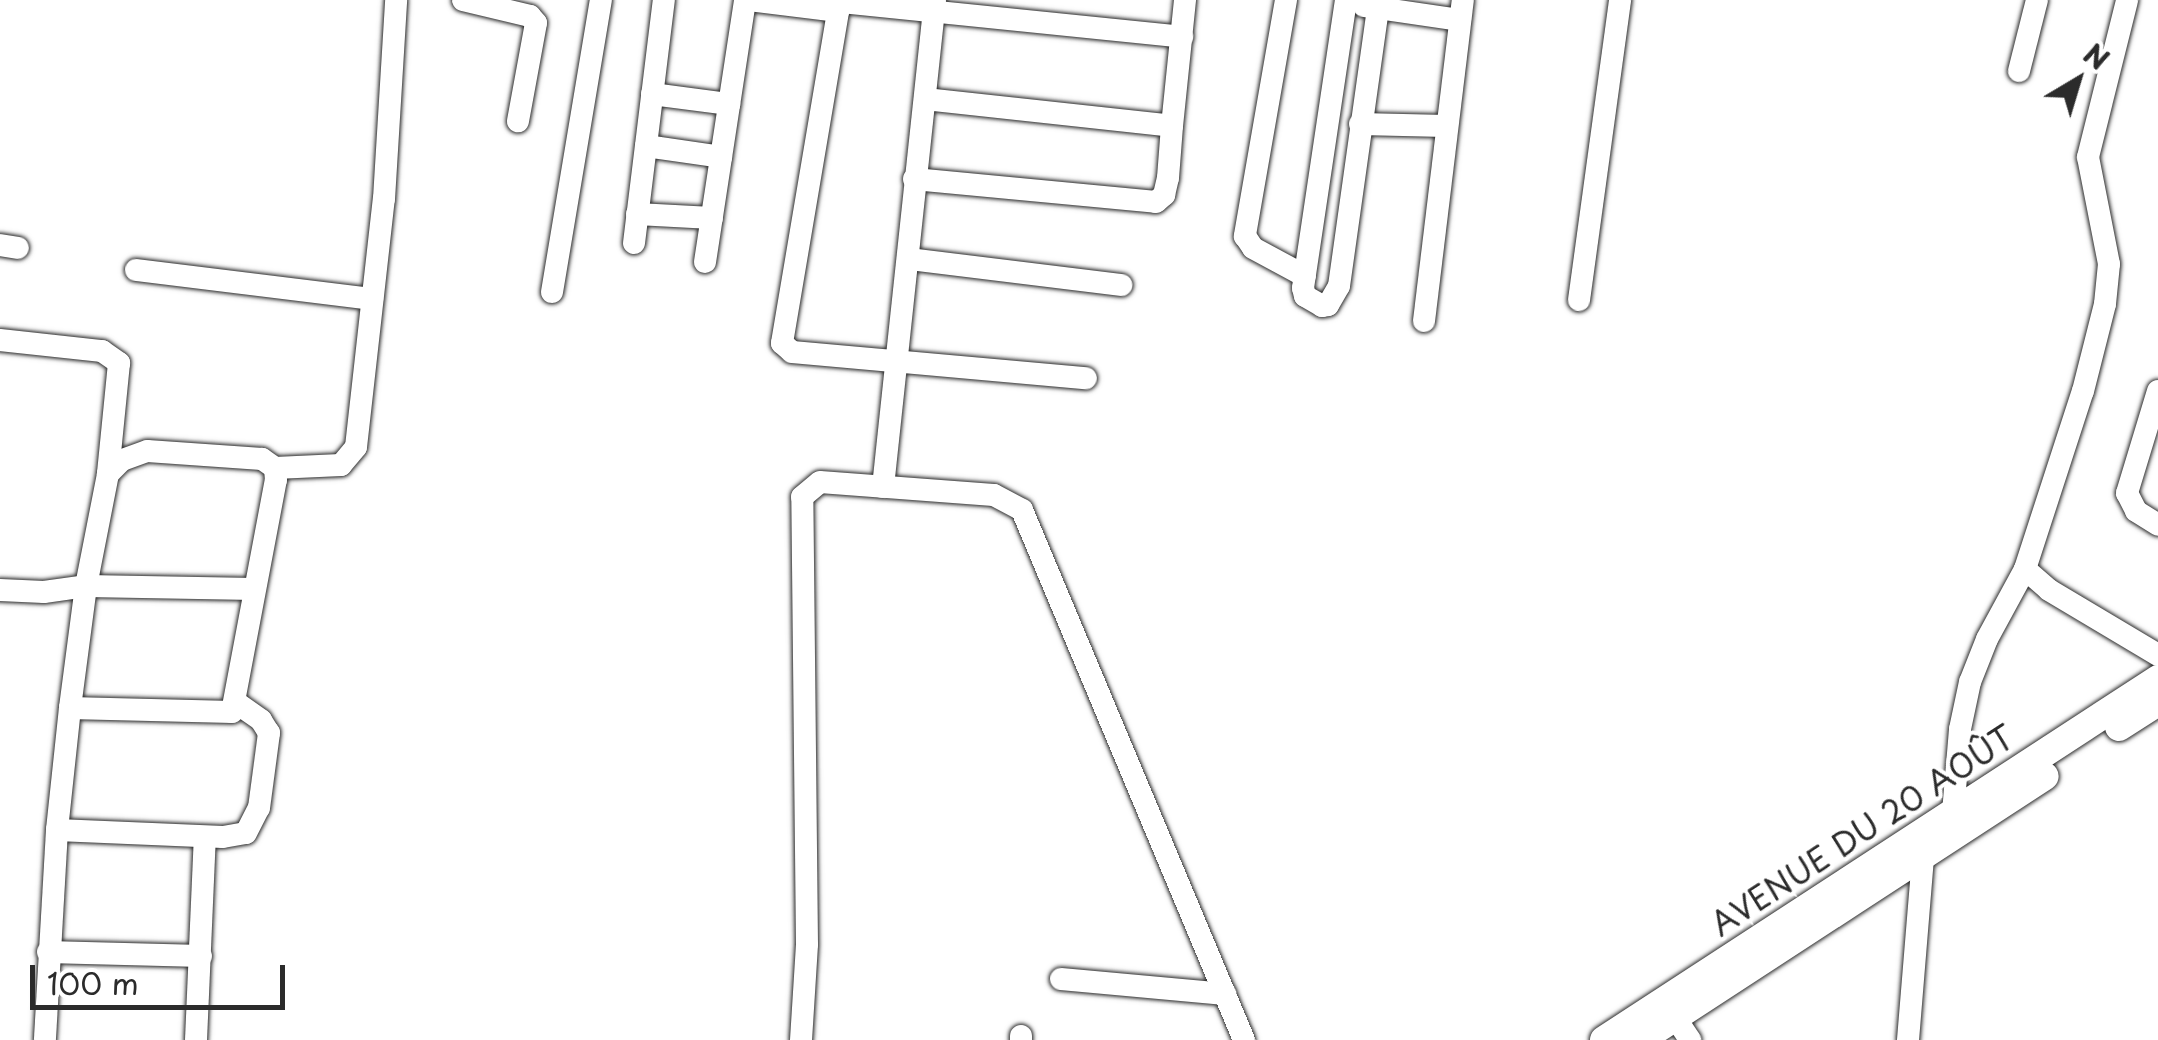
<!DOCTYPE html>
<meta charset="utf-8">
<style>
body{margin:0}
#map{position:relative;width:2158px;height:1040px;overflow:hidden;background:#fff;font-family:"Playpen Sans",sans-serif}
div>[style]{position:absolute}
.roads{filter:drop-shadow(0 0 2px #2b2b2b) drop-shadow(0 0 2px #2b2b2b)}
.minor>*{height:22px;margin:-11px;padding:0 11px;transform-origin:11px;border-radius:11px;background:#fff}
.major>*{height:28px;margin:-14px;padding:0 14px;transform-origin:14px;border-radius:14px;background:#fff}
span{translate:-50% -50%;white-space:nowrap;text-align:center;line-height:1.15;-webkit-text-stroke:8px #fff;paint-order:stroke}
.street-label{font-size:32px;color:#2b2b2b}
.north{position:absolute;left:2028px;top:30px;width:100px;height:100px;-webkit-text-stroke:8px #fff;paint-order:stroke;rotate:38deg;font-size:28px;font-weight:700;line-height:40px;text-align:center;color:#2b2b2b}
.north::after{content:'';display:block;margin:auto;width:35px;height:45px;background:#2b2b2b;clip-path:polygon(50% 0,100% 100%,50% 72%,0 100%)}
.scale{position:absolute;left:30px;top:965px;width:255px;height:45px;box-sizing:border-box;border:5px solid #2b2b2b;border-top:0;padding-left:12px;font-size:30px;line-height:35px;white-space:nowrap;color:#2b2b2b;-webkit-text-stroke:8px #fff;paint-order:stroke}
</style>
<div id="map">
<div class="roads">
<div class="minor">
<div style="left:463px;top:0;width:69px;rotate:13.4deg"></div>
<div style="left:530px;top:16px;width:9px;rotate:49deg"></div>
<div style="left:536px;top:23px;width:100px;rotate:100.4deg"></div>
<div style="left:749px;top:0;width:90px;rotate:7deg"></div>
<div style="left:840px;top:0;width:348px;rotate:99.6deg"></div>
<div style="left:782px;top:343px;width:13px;rotate:42deg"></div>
<div style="left:792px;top:352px;width:295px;rotate:5.1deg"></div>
<div style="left:1286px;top:0;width:240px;rotate:99.9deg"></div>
<div style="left:1245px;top:236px;width:14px;rotate:56deg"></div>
<div style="left:1253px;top:248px;width:59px;rotate:28.3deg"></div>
<div style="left:1346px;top:0;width:291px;rotate:98.5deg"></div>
<div style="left:1303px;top:288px;width:8px;rotate:76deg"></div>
<div style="left:1305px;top:296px;width:20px;rotate:30deg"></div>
<div style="left:1322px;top:306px;width:6px;rotate:-9deg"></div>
<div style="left:1328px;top:305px;width:22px;rotate:-60deg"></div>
<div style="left:1339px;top:286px;width:289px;rotate:-82deg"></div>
<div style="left:840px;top:2px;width:344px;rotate:5.8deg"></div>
<div style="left:1364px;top:6px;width:97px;rotate:8.3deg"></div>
<div style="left:2019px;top:71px;width:73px;rotate:-75.8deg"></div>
<div style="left:652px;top:94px;width:78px;rotate:7.4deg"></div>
<div style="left:925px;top:99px;width:248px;rotate:6.2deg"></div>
<div style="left:1172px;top:126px;width:127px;rotate:-84.1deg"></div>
<div style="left:1360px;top:124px;width:86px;rotate:1.3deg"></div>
<div style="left:646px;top:146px;width:76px;rotate:8.3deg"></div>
<div style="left:914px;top:179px;width:243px;rotate:5.4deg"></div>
<div style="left:1156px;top:202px;width:11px;rotate:-41deg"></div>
<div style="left:1164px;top:195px;width:17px;rotate:-77deg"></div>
<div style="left:1168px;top:178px;width:52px;rotate:-85.6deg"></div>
<div style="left:637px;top:214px;width:75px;rotate:3.1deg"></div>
<div style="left:634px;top:243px;width:245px;rotate:-83deg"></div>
<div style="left:0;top:245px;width:18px;rotate:9deg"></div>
<div style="left:909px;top:259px;width:214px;rotate:7deg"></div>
<div style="left:705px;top:262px;width:265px;rotate:-81.3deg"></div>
<div style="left:136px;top:270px;width:238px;rotate:7deg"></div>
<div style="left:552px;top:292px;width:296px;rotate:-80.5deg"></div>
<div style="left:1579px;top:300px;width:303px;rotate:-82.2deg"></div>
<div style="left:1424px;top:321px;width:323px;rotate:-83.1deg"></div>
<div style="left:0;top:340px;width:103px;rotate:6.2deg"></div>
<div style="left:102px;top:351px;width:21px;rotate:35deg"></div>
<div style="left:119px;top:363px;width:112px;rotate:95.7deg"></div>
<div style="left:108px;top:474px;width:114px;rotate:101.1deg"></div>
<div style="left:86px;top:586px;width:123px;rotate:97.5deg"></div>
<div style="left:70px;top:708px;width:123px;rotate:96.1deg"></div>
<div style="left:57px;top:830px;width:210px;rotate:93.3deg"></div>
<div style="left:2158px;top:391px;width:107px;rotate:106.9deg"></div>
<div style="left:2127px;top:493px;width:20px;rotate:63deg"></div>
<div style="left:2136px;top:511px;width:26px;rotate:32deg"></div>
<div style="left:275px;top:468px;width:66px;rotate:-2.6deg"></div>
<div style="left:341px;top:465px;width:23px;rotate:-50deg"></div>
<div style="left:356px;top:447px;width:250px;rotate:-83.6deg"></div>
<div style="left:384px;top:199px;width:199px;rotate:-86.5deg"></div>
<div style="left:883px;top:487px;width:490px;rotate:-83.9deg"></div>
<div style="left:2025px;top:569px;width:32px;rotate:41deg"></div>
<div style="left:2049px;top:590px;width:127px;rotate:30.8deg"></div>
<div style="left:0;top:590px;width:44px;rotate:2.6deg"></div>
<div style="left:44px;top:592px;width:42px;rotate:-8.1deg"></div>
<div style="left:86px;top:586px;width:168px;rotate:1deg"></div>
<div style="left:70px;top:708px;width:162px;rotate:1.4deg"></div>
<div style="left:232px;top:712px;width:236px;rotate:-79.3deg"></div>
<div style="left:276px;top:480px;width:12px;rotate:-95deg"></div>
<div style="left:275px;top:468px;width:16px;rotate:-145deg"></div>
<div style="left:262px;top:459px;width:115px;rotate:-176deg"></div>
<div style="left:147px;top:451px;width:27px;rotate:160deg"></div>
<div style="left:122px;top:460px;width:20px;rotate:135deg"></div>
<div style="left:1953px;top:813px;width:84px;rotate:-85.2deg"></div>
<div style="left:1960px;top:729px;width:48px;rotate:-78deg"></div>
<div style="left:1970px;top:682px;width:46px;rotate:-68.4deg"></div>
<div style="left:1987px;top:639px;width:80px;rotate:-61.5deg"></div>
<div style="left:2025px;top:569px;width:187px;rotate:-72deg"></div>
<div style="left:2083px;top:391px;width:90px;rotate:-75.8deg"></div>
<div style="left:2105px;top:304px;width:40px;rotate:-84.3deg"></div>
<div style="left:2109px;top:264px;width:109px;rotate:-101.1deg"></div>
<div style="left:2088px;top:157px;width:162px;rotate:-76deg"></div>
<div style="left:57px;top:830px;width:166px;rotate:2.4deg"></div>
<div style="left:223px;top:837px;width:23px;rotate:-10deg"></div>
<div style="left:246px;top:833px;width:28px;rotate:-63deg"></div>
<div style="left:259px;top:808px;width:76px;rotate:-82.4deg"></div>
<div style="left:269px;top:733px;width:15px;rotate:-122deg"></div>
<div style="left:261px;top:720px;width:29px;rotate:-145deg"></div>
<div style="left:48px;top:952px;width:153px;rotate:1.5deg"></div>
<div style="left:1061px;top:979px;width:165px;rotate:5.2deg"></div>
<div style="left:1674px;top:1016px;width:29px;rotate:56deg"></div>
<div style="left:1021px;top:1036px;width:4px;rotate:90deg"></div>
<div style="left:196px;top:1040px;width:203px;rotate:-87.5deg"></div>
<div style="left:801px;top:1040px;width:96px;rotate:-86.4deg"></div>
<div style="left:807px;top:944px;width:447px;rotate:-90.6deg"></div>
<div style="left:802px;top:497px;width:23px;rotate:-40deg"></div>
<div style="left:820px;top:482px;width:174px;rotate:4.3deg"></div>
<div style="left:994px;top:495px;width:32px;rotate:28deg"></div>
<div style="left:1022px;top:510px;width:575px;rotate:67.27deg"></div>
<div style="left:1908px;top:1040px;width:184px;rotate:-85.3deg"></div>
</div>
<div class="major">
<div style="left:2119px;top:727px;width:46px;rotate:-32.7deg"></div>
<div style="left:1604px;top:1040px;width:661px;rotate:-33.09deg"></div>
<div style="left:1640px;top:1040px;width:483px;rotate:-33.1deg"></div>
</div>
</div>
<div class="street-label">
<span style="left:1862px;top:830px;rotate:-33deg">AVENUE DU 20 AOÛT</span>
</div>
<div class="north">N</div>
<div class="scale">100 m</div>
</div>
